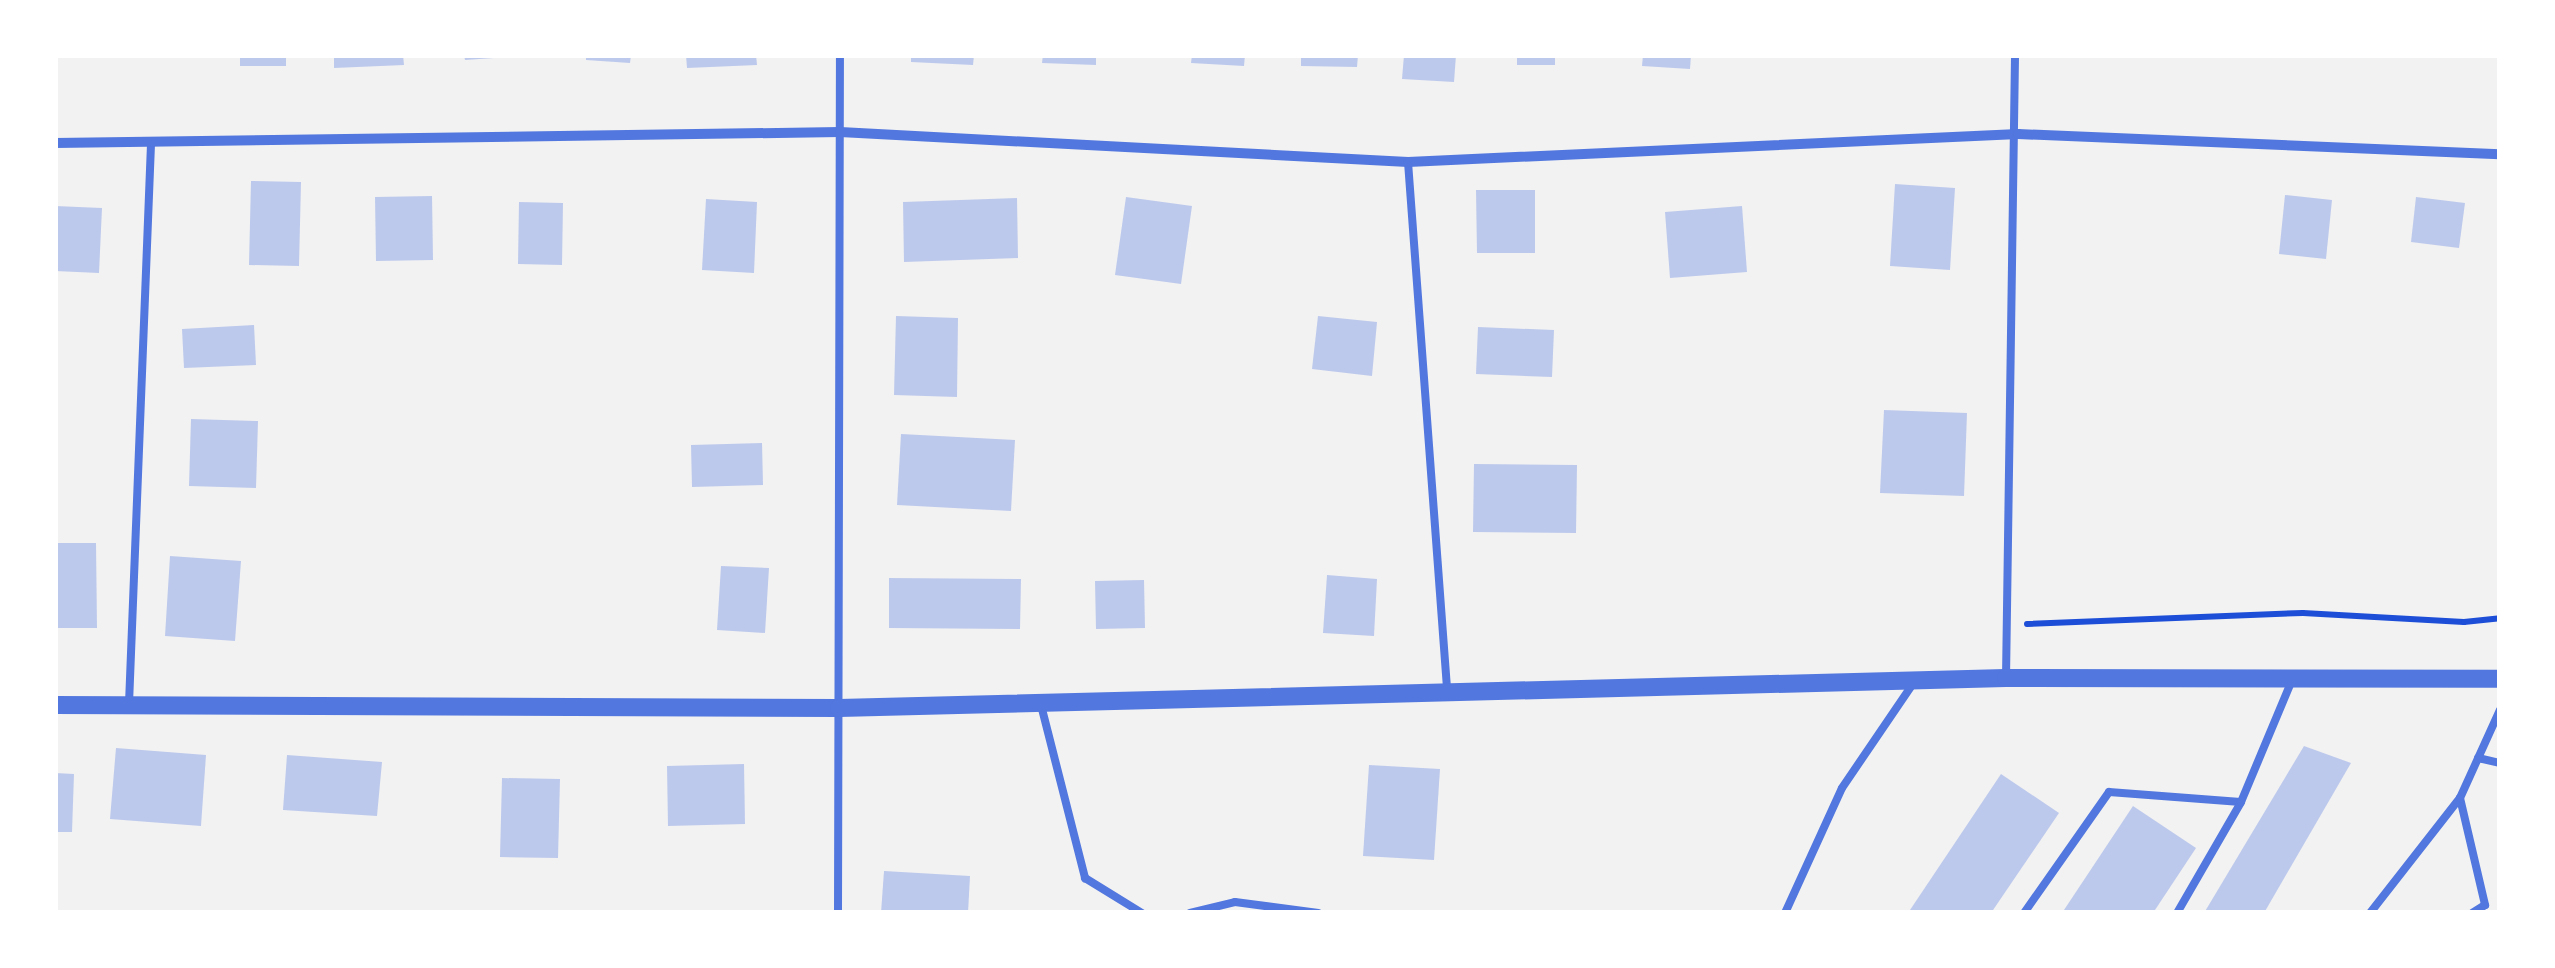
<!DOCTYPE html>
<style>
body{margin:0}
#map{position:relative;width:2555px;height:968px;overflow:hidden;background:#f2f2f2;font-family:"Open Sans",sans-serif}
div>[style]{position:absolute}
.building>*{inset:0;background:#bdc9ec}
.path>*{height:6px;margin:-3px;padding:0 3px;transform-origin:3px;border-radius:3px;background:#1d4ed8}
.service>*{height:8px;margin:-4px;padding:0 4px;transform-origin:4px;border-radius:4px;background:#5277de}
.minor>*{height:10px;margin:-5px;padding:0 5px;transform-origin:5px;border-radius:5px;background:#5277de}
.tertiary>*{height:18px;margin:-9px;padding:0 9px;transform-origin:9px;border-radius:9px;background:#5277de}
span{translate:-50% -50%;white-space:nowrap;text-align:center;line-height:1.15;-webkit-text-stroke:8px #fff;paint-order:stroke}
.frame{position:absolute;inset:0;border:58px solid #fff;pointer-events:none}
</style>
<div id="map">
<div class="building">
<div style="clip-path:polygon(240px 55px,286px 55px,286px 66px,240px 66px)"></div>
<div style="clip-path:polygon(334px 55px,403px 55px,404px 65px,334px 68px)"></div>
<div style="clip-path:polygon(464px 55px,494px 55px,494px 58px,465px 60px)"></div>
<div style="clip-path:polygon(586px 55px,631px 55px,630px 63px,586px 60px)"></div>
<div style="clip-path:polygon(686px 55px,756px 55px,757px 65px,687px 68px)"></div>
<div style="clip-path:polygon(911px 55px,974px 55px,973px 65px,911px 62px)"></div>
<div style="clip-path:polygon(1043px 55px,1096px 55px,1096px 65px,1042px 63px)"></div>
<div style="clip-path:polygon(1192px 55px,1245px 55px,1244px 66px,1191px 63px)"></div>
<div style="clip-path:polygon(1301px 55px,1358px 55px,1357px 67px,1301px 66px)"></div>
<div style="clip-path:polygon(1404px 55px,1456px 55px,1454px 82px,1402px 79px)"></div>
<div style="clip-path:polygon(1517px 55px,1555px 55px,1555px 65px,1517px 65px)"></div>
<div style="clip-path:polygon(1643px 55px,1691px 55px,1690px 69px,1642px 66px)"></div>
<div style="clip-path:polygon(251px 181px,301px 182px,299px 266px,249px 265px)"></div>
<div style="clip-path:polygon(1895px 184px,1955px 188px,1950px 270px,1890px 266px)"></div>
<div style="clip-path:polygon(1476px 190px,1535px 190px,1535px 253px,1477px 253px)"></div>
<div style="clip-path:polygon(2285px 195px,2332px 200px,2326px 259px,2279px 254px)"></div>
<div style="clip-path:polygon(432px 196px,433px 260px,376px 261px,375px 197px)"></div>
<div style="clip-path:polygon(1126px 197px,1192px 206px,1181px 284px,1115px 275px)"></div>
<div style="clip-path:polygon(2416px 197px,2465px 203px,2459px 248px,2411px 242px)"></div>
<div style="clip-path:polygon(1017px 198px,1018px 258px,904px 262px,903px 202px)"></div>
<div style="clip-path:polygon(706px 199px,757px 202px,754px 273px,702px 270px)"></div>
<div style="clip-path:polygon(519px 202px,563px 203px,562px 265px,518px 264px)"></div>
<div style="clip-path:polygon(55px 206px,102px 208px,99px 273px,55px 271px)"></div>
<div style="clip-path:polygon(1742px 206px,1747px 272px,1670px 278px,1665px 212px)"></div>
<div style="clip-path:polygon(896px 316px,958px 318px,957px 397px,894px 395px)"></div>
<div style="clip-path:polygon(1318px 316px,1377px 322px,1372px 376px,1312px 369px)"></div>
<div style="clip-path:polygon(254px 325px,256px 365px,184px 368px,182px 329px)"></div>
<div style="clip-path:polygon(1478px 327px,1554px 330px,1552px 377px,1476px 374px)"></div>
<div style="clip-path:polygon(1884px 410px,1967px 413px,1964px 496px,1880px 493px)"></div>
<div style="clip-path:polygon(191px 419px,258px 421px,256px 488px,189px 486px)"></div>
<div style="clip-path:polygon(901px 434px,1015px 440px,1011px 511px,897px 505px)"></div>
<div style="clip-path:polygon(762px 443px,763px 485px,692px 487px,691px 445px)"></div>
<div style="clip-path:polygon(1474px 464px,1577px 465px,1576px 533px,1473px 532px)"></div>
<div style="clip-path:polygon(55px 543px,96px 543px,97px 628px,55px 628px)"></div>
<div style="clip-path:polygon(170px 556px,241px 561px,235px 641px,165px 636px)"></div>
<div style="clip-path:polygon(721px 566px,769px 568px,765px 633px,717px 630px)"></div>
<div style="clip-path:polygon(1327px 575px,1377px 579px,1374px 636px,1323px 633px)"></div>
<div style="clip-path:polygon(889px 578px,1021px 579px,1020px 629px,889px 628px)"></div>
<div style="clip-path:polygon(1144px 580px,1145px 628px,1096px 629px,1095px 581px)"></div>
<div style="clip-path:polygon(2304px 746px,2351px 763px,2264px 913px,2204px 913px)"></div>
<div style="clip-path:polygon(116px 748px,206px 755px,201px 826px,110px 819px)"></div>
<div style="clip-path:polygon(287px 755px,382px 762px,377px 816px,283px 810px)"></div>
<div style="clip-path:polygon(744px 764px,745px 824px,668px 826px,667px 766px)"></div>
<div style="clip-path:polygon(1369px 765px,1440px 769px,1434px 860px,1363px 856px)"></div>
<div style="clip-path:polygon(55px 773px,74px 774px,72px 832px,55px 832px)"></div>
<div style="clip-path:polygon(2001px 774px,2059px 813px,1991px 913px,1908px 913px)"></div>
<div style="clip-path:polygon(502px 778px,560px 779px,558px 858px,500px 857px)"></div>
<div style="clip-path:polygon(2133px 806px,2196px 848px,2153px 913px,2062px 913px)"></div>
<div style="clip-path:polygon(884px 871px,970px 876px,968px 913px,881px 913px)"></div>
</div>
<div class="path">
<div style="left:2027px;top:624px;width:276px;rotate:-2.3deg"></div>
<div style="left:2303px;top:613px;width:161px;rotate:3.2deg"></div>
<div style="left:2464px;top:622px;width:36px;rotate:-6deg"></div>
</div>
<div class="service">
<div style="left:1408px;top:162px;width:527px;rotate:85.76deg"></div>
<div style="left:2006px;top:678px;width:623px;rotate:-89.17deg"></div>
<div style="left:129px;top:704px;width:559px;rotate:-87.75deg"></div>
<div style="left:1041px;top:705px;width:179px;rotate:75.7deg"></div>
<div style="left:1085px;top:878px;width:67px;rotate:31.6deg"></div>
<div style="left:2478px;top:758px;width:23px;rotate:13deg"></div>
<div style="left:2460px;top:798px;width:110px;rotate:76.8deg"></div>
<div style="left:2485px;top:905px;width:15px;rotate:148deg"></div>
<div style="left:838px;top:913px;width:858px;rotate:-89.87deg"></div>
<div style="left:1190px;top:913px;width:46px;rotate:-13.7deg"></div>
<div style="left:1235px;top:902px;width:84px;rotate:7.5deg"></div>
<div style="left:1785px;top:913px;width:137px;rotate:-65.5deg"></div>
<div style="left:1842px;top:788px;width:128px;rotate:-55.8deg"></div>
<div style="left:2024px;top:913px;width:148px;rotate:-54.9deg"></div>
<div style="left:2109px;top:792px;width:132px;rotate:4.3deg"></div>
<div style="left:2177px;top:913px;width:128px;rotate:-60deg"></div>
<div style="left:2241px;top:802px;width:132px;rotate:-67.3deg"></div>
<div style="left:2370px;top:913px;width:146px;rotate:-52deg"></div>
<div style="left:2460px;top:798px;width:97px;rotate:-65.6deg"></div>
</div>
<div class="minor">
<div style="left:55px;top:143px;width:785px;rotate:-0.8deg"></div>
<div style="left:840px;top:132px;width:569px;rotate:3.02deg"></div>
<div style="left:1408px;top:162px;width:611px;rotate:-2.63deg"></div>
<div style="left:2018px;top:134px;width:482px;rotate:2.4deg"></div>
</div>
<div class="tertiary">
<div style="left:55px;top:705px;width:784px;rotate:0.22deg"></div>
<div style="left:839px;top:708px;width:1167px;rotate:-1.47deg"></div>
<div style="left:2006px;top:678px;width:494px;rotate:0.1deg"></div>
</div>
<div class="frame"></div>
</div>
